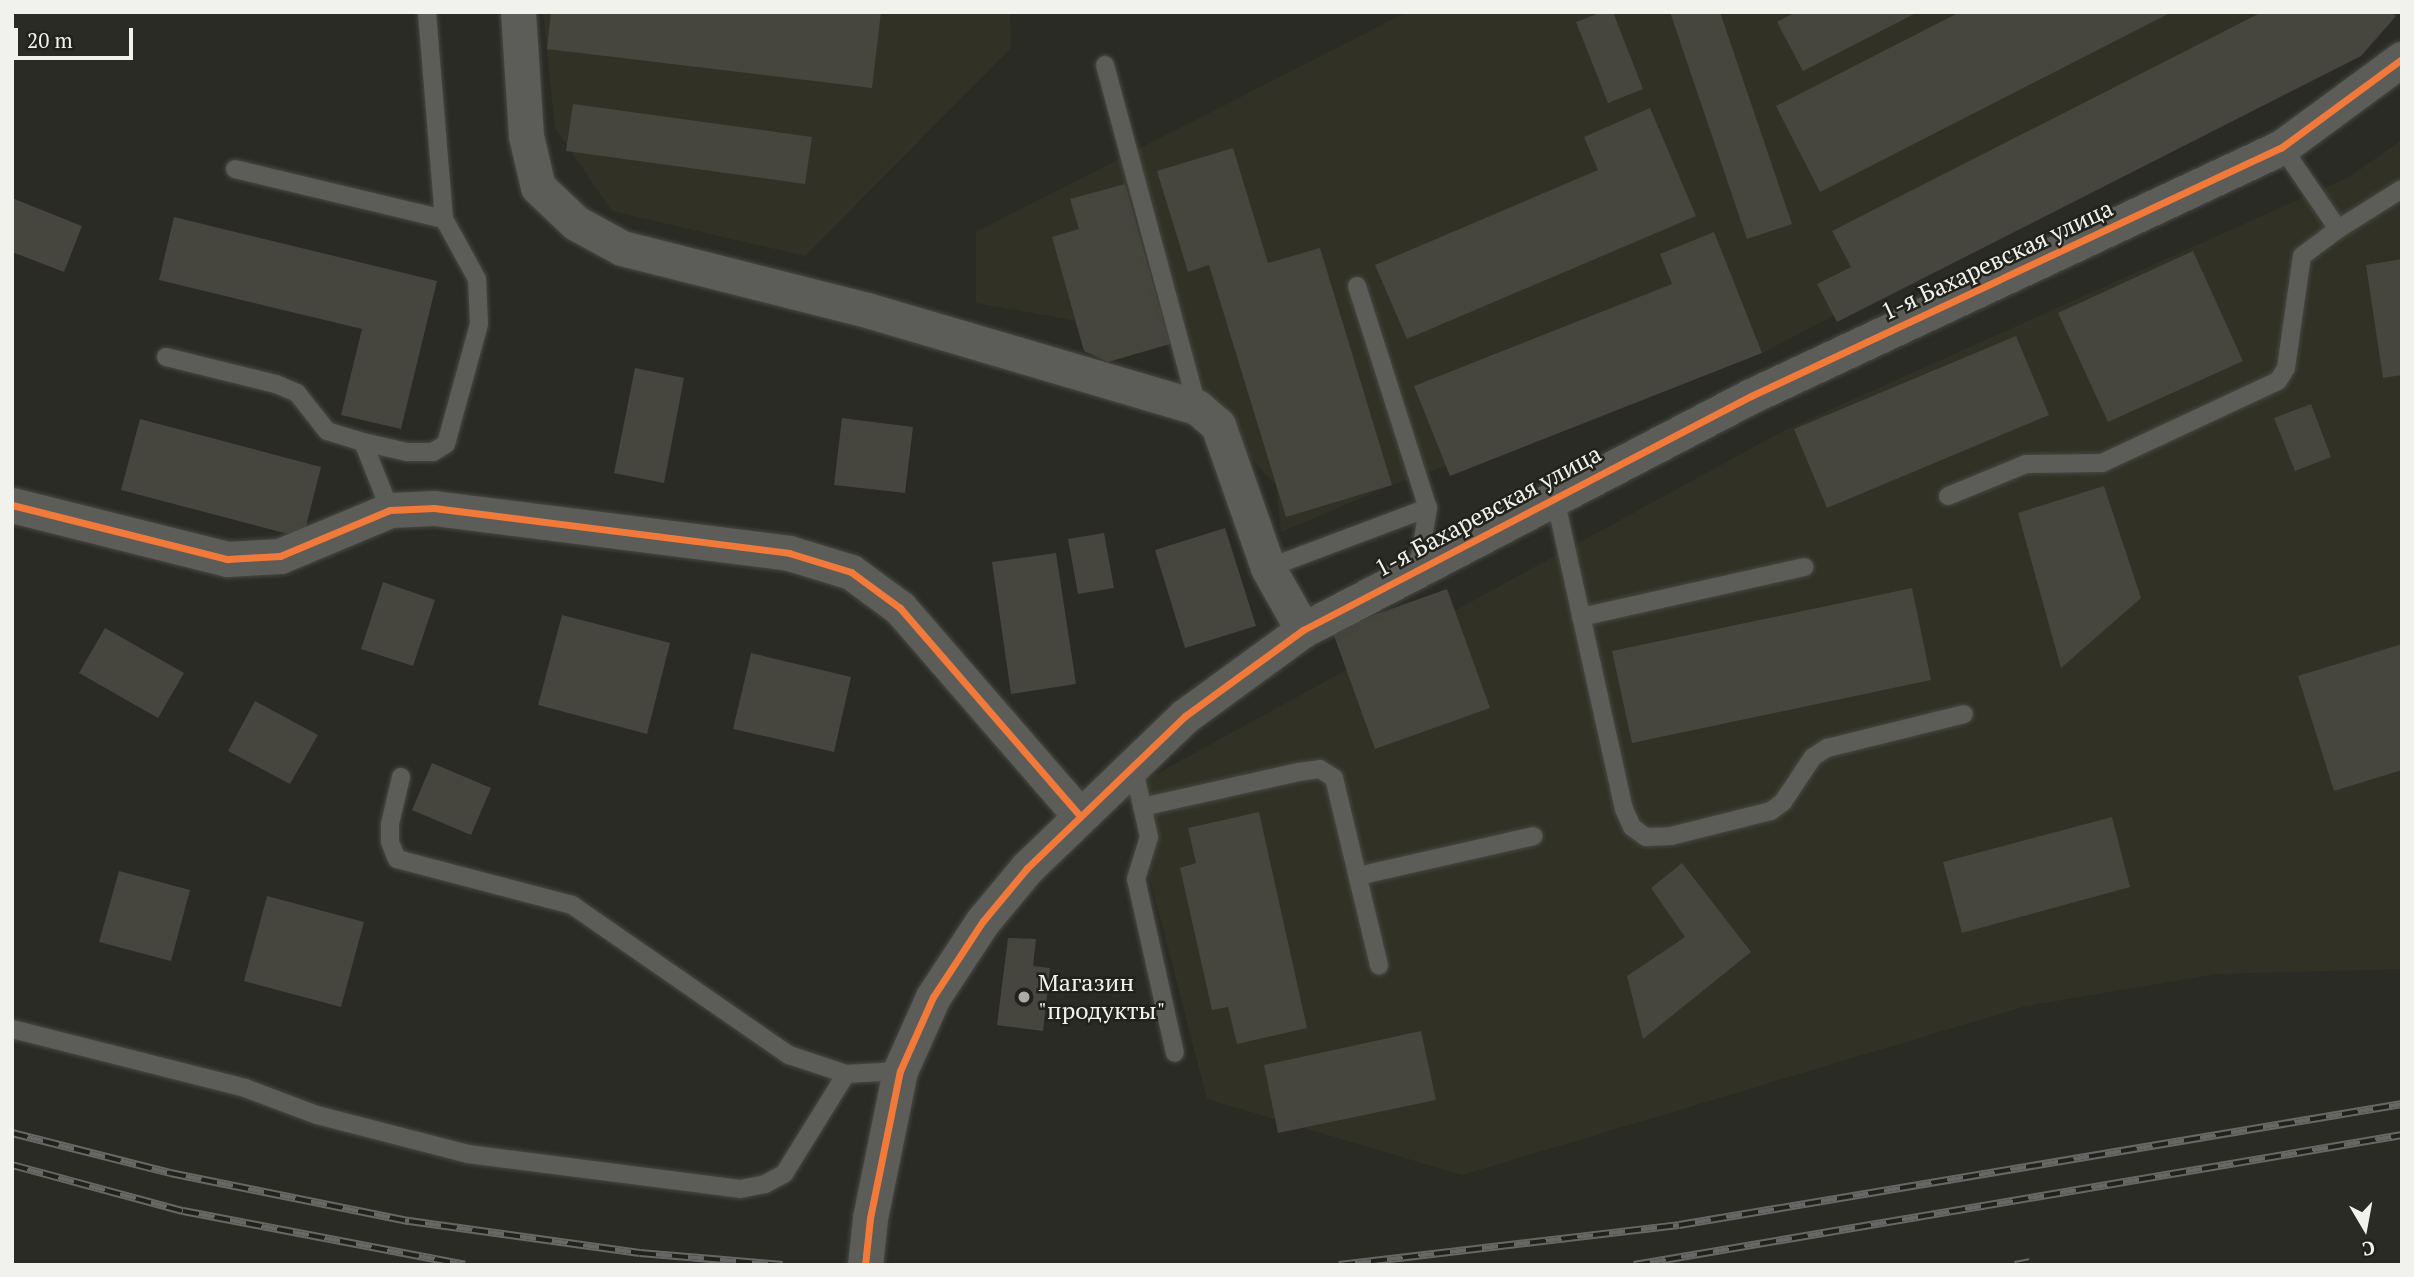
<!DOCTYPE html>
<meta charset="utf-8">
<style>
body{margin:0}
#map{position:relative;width:2414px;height:1277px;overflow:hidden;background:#2b2b26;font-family:"PT Serif",serif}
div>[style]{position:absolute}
.built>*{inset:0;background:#313225}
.building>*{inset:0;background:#46463e}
.roads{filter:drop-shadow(0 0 2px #474744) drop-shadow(0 0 2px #474744)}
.service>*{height:18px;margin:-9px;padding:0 9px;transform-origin:9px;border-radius:9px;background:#5c5c58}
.minor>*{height:35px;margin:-17.5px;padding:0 17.5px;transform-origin:17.5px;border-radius:17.5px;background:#5c5c58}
.rail>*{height:8px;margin-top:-4px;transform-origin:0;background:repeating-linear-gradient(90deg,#22221c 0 16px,#676765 0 32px);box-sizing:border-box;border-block:2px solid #676765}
.cycleway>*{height:7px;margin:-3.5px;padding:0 3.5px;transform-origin:3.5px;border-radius:3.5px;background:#f17a3a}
.dots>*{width:19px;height:19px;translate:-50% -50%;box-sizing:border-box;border:4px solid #22221c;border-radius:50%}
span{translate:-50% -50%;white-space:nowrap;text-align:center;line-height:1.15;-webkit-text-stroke:5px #22221c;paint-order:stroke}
.street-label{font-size:24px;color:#f1f1ed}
.poi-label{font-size:24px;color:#f1f1ed}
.left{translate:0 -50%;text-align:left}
.frame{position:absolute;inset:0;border:14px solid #f1f1ed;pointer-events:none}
.north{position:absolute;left:2330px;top:1193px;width:70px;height:70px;-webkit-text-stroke:5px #22221c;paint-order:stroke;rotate:170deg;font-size:19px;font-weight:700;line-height:28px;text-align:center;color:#f1f1ed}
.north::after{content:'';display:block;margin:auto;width:24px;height:32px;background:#f1f1ed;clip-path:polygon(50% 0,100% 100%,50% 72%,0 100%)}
.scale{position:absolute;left:14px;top:28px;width:119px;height:32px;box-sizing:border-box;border:4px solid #f1f1ed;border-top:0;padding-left:9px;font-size:21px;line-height:24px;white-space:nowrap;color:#f1f1ed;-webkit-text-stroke:5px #22221c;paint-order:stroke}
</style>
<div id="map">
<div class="built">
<div style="clip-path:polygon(543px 12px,1010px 12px,1011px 48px,805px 256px,612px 211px,555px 128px)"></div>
<div style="clip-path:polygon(1407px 12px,2401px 12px,2355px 44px,1762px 353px,1392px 485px,1281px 532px,1276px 485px,1218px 425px,1167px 337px,976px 303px,976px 232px)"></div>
<div style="clip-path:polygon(2402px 140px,2402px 969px,2217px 974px,2026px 1006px,1462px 1175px,1207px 1099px,1127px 790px,1785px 430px,2349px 177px)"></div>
</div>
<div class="building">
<div style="clip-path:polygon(551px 12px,881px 12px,872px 88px,547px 49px)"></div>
<div style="clip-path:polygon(1602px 12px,1613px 12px,1643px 89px,1608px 103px,1576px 22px)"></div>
<div style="clip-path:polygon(1670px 12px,1720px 12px,1792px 224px,1747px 239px)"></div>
<div style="clip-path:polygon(1796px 12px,1918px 12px,1803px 71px,1777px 22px)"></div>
<div style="clip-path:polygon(1960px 12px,2172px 12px,1820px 192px,1776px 106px)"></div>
<div style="clip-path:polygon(2262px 12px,2391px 12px,2396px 16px,2361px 56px,1837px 322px,1817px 284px,1851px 267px,1832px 231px)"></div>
<div style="clip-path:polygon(573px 104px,812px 137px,805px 184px,566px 151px)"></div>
<div style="clip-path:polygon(1650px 108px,1696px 216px,1407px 339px,1375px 265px,1598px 170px,1584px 137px)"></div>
<div style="clip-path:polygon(1233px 148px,1268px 263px,1320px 248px,1392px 485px,1286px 517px,1209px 265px,1188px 272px,1157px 171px)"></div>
<div style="clip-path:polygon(1125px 184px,1170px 344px,1108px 362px,1084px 351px,1052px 237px,1079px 229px,1070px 199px)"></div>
<div style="clip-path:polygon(12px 198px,82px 226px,64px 272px,12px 252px)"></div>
<div style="clip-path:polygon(174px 217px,437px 281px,401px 429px,341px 415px,362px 329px,159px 280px)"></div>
<div style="clip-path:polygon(1714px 232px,1762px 353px,1450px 476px,1414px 386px,1672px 284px,1660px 254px)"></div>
<div style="clip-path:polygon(2193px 251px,2243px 361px,2108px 422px,2058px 313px)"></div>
<div style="clip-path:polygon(2402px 259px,2402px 375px,2383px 378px,2366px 265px)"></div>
<div style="clip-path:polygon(2016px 336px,2049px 415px,1827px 508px,1794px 429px)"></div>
<div style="clip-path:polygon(635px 368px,684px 378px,664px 483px,614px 473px)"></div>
<div style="clip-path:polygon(2311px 404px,2331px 457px,2295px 471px,2274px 418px)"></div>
<div style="clip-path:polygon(842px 418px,913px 427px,905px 493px,834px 485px)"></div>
<div style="clip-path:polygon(140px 419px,321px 467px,303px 538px,121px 490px)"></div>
<div style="clip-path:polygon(2104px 486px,2141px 598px,2061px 668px,2018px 513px)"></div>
<div style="clip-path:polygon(1225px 528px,1256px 626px,1185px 648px,1155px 550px)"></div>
<div style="clip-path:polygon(1104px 533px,1114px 588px,1078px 594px,1068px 539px)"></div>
<div style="clip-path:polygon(1056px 553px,1076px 684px,1011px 694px,992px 562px)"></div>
<div style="clip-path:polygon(383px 582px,435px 600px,413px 666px,361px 649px)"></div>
<div style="clip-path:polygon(1912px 588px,1931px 680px,1632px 743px,1612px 651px)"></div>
<div style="clip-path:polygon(1447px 589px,1490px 708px,1375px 749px,1332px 630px)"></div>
<div style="clip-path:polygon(562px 615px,670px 643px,647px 734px,538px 705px)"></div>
<div style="clip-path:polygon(105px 628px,184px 673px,158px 718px,79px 673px)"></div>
<div style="clip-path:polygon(2402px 644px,2402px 770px,2334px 791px,2298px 676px)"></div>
<div style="clip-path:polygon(751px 653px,851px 677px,834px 752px,733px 729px)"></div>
<div style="clip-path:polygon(255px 701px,318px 735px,290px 784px,228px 751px)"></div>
<div style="clip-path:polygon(432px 763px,491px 788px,471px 835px,412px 810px)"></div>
<div style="clip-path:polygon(1259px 812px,1307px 1028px,1237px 1044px,1228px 1007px,1212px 1010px,1180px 868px,1196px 863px,1188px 828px)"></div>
<div style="clip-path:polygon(2112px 817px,2130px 887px,1962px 933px,1943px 862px)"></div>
<div style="clip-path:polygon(1682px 863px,1751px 952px,1643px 1039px,1627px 976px,1685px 937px,1651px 888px)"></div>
<div style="clip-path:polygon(119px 871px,190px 890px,171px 961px,99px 942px)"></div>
<div style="clip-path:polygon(267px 896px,364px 922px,341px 1007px,244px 981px)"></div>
<div style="clip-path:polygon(1008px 938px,1036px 939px,1033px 966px,1050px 968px,1043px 1031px,997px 1025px)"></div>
<div style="clip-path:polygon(1421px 1031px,1436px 1100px,1278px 1133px,1264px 1065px)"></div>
</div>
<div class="roads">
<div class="service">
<div style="left:1105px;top:65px;width:354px;rotate:74.9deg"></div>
<div style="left:235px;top:169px;width:215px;rotate:13.5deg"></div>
<div style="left:2338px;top:229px;width:75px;rotate:-32deg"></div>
<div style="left:1357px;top:286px;width:233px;rotate:72.3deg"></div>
<div style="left:1428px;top:508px;width:62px;rotate:99.3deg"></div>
<div style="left:166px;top:357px;width:113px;rotate:13.8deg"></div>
<div style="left:276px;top:384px;width:23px;rotate:23deg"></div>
<div style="left:297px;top:393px;width:48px;rotate:51.7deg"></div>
<div style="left:327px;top:431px;width:38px;rotate:17deg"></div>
<div style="left:363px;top:442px;width:73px;rotate:68.3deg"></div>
<div style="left:363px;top:442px;width:45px;rotate:12.8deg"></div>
<div style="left:407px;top:452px;width:26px"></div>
<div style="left:433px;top:452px;width:15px;rotate:-32deg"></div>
<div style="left:446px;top:444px;width:124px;rotate:-74.6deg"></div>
<div style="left:479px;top:324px;width:45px;rotate:-92.5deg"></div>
<div style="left:477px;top:279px;width:68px;rotate:-118.8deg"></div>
<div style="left:444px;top:219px;width:208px;rotate:-94.7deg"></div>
<div style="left:1948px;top:496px;width:84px;rotate:-22.3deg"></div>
<div style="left:2026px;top:464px;width:76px;rotate:-0.8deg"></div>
<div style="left:2102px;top:463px;width:194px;rotate:-25deg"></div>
<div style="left:2278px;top:381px;width:15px;rotate:-58deg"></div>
<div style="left:2286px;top:368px;width:113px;rotate:-81.9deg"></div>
<div style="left:2302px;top:256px;width:45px;rotate:-36.9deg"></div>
<div style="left:2338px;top:229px;width:99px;rotate:-124.3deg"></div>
<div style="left:1555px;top:498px;width:319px;rotate:77.5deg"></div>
<div style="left:1624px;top:809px;width:20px;rotate:66deg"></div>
<div style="left:1632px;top:827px;width:17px;rotate:36deg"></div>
<div style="left:1646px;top:837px;width:25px;rotate:-2deg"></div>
<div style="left:1671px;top:836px;width:103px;rotate:-14deg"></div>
<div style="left:1771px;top:811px;width:15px;rotate:-37deg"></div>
<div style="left:1783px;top:802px;width:54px;rotate:-56.3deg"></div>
<div style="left:1813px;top:757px;width:17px;rotate:-33deg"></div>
<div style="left:1827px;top:748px;width:141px;rotate:-13.9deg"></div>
<div style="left:1268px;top:568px;width:171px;rotate:-20.6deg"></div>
<div style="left:1581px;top:617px;width:229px;rotate:-12.6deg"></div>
<div style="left:1133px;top:765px;width:74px;rotate:77.5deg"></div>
<div style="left:1149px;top:837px;width:44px;rotate:107.2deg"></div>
<div style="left:1136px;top:879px;width:178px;rotate:77.4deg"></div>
<div style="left:401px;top:777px;width:48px;rotate:103.2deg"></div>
<div style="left:390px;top:824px;width:18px;rotate:90deg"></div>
<div style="left:390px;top:842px;width:18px;rotate:68deg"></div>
<div style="left:397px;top:859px;width:181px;rotate:14.7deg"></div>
<div style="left:572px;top:905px;width:264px;rotate:34.7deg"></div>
<div style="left:789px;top:1055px;width:60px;rotate:18.4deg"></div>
<div style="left:1142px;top:807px;width:161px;rotate:-12.6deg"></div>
<div style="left:1299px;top:772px;width:21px;rotate:-8deg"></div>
<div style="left:1320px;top:769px;width:17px;rotate:33deg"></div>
<div style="left:1334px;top:778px;width:193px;rotate:76.5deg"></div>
<div style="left:1358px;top:876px;width:180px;rotate:-12.8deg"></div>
<div style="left:12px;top:1029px;width:240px;rotate:14.2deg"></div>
<div style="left:245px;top:1088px;width:77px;rotate:20.6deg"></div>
<div style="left:317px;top:1115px;width:156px;rotate:14.5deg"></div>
<div style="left:468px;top:1154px;width:274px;rotate:7.3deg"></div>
<div style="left:740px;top:1189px;width:25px;rotate:-11deg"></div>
<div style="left:765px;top:1184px;width:21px;rotate:-28deg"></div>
<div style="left:784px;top:1174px;width:118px;rotate:-58.2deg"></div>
<div style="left:846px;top:1074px;width:54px;rotate:-3.2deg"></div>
</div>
<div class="minor">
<div style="left:518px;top:12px;width:124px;rotate:86.3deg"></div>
<div style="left:526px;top:136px;width:52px;rotate:76.8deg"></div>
<div style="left:538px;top:187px;width:52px;rotate:43.5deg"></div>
<div style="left:576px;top:223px;width:52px;rotate:28.5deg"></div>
<div style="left:622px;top:248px;width:253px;rotate:14.2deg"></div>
<div style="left:867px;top:310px;width:344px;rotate:16.4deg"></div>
<div style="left:1197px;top:407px;width:28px;rotate:41deg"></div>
<div style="left:1218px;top:425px;width:151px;rotate:70.7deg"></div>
<div style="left:1268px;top:568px;width:71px;rotate:60.6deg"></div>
<div style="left:12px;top:505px;width:222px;rotate:14.1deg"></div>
<div style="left:227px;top:559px;width:53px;rotate:-3.2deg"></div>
<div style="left:280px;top:556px;width:119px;rotate:-22.7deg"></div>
<div style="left:390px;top:510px;width:44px;rotate:-2.6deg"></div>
<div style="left:434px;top:508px;width:358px;rotate:7.2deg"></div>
<div style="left:789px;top:553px;width:65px;rotate:17deg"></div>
<div style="left:851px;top:572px;width:61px;rotate:36.3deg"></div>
<div style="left:900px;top:608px;width:275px;rotate:49.1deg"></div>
<div style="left:865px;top:1265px;width:47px;rotate:-83.9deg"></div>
<div style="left:870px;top:1218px;width:150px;rotate:-78.5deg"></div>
<div style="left:900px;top:1071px;width:81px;rotate:-66deg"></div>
<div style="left:933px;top:997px;width:91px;rotate:-56.7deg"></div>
<div style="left:983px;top:921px;width:69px;rotate:-50.3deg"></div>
<div style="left:1027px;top:868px;width:219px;rotate:-43.9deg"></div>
<div style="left:1185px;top:716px;width:146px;rotate:-36.1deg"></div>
<div style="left:1303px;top:630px;width:505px;rotate:-27.58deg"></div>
<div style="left:1751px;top:396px;width:586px;rotate:-25.12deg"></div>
<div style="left:2282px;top:147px;width:149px;rotate:-36.3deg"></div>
</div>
</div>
<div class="rail">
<div style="left:12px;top:1133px;width:163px;rotate:14.2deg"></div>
<div style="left:170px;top:1173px;width:244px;rotate:11.4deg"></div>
<div style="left:409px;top:1221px;width:233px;rotate:7.9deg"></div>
<div style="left:640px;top:1253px;width:143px;rotate:4.8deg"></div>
<div style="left:12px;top:1165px;width:177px;rotate:15.1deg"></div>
<div style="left:183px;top:1211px;width:287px;rotate:10.8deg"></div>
<div style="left:1339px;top:1265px;width:342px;rotate:-6.7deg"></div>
<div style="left:1679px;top:1225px;width:733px;rotate:-9.5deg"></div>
<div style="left:1634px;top:1265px;width:779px;rotate:-9.61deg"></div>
<div style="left:2015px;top:1265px;width:15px;rotate:-11deg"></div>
</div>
<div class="cycleway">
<div style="left:12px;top:505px;width:222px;rotate:14.1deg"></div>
<div style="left:227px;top:559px;width:53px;rotate:-3.2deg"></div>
<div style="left:280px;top:556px;width:119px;rotate:-22.7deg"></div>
<div style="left:390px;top:510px;width:44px;rotate:-2.6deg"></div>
<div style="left:434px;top:508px;width:358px;rotate:7.2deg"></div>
<div style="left:789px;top:553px;width:65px;rotate:17deg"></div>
<div style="left:851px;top:572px;width:61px;rotate:36.3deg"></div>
<div style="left:900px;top:608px;width:275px;rotate:49.1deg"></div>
<div style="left:865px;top:1265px;width:47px;rotate:-83.9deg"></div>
<div style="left:870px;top:1218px;width:150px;rotate:-78.5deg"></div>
<div style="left:900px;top:1071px;width:81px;rotate:-66deg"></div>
<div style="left:933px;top:997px;width:91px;rotate:-56.7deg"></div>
<div style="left:983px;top:921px;width:69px;rotate:-50.3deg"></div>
<div style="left:1027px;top:868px;width:219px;rotate:-43.9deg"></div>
<div style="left:1185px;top:716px;width:146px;rotate:-36.1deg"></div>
<div style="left:1303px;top:630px;width:505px;rotate:-27.58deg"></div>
<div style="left:1751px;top:396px;width:586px;rotate:-25.12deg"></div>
<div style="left:2282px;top:147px;width:149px;rotate:-36.3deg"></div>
</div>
<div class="dots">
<div style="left:1024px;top:997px;background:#acaca7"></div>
</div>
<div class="street-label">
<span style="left:1997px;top:260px;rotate:-25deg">1-я Бахаревская улица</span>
<span style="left:1488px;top:511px;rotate:-28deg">1-я Бахаревская улица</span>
</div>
<div class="poi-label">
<span class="left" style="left:1038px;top:997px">Магазин<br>"продукты"</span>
</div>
<div class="frame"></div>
<div class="north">С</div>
<div class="scale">20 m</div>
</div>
